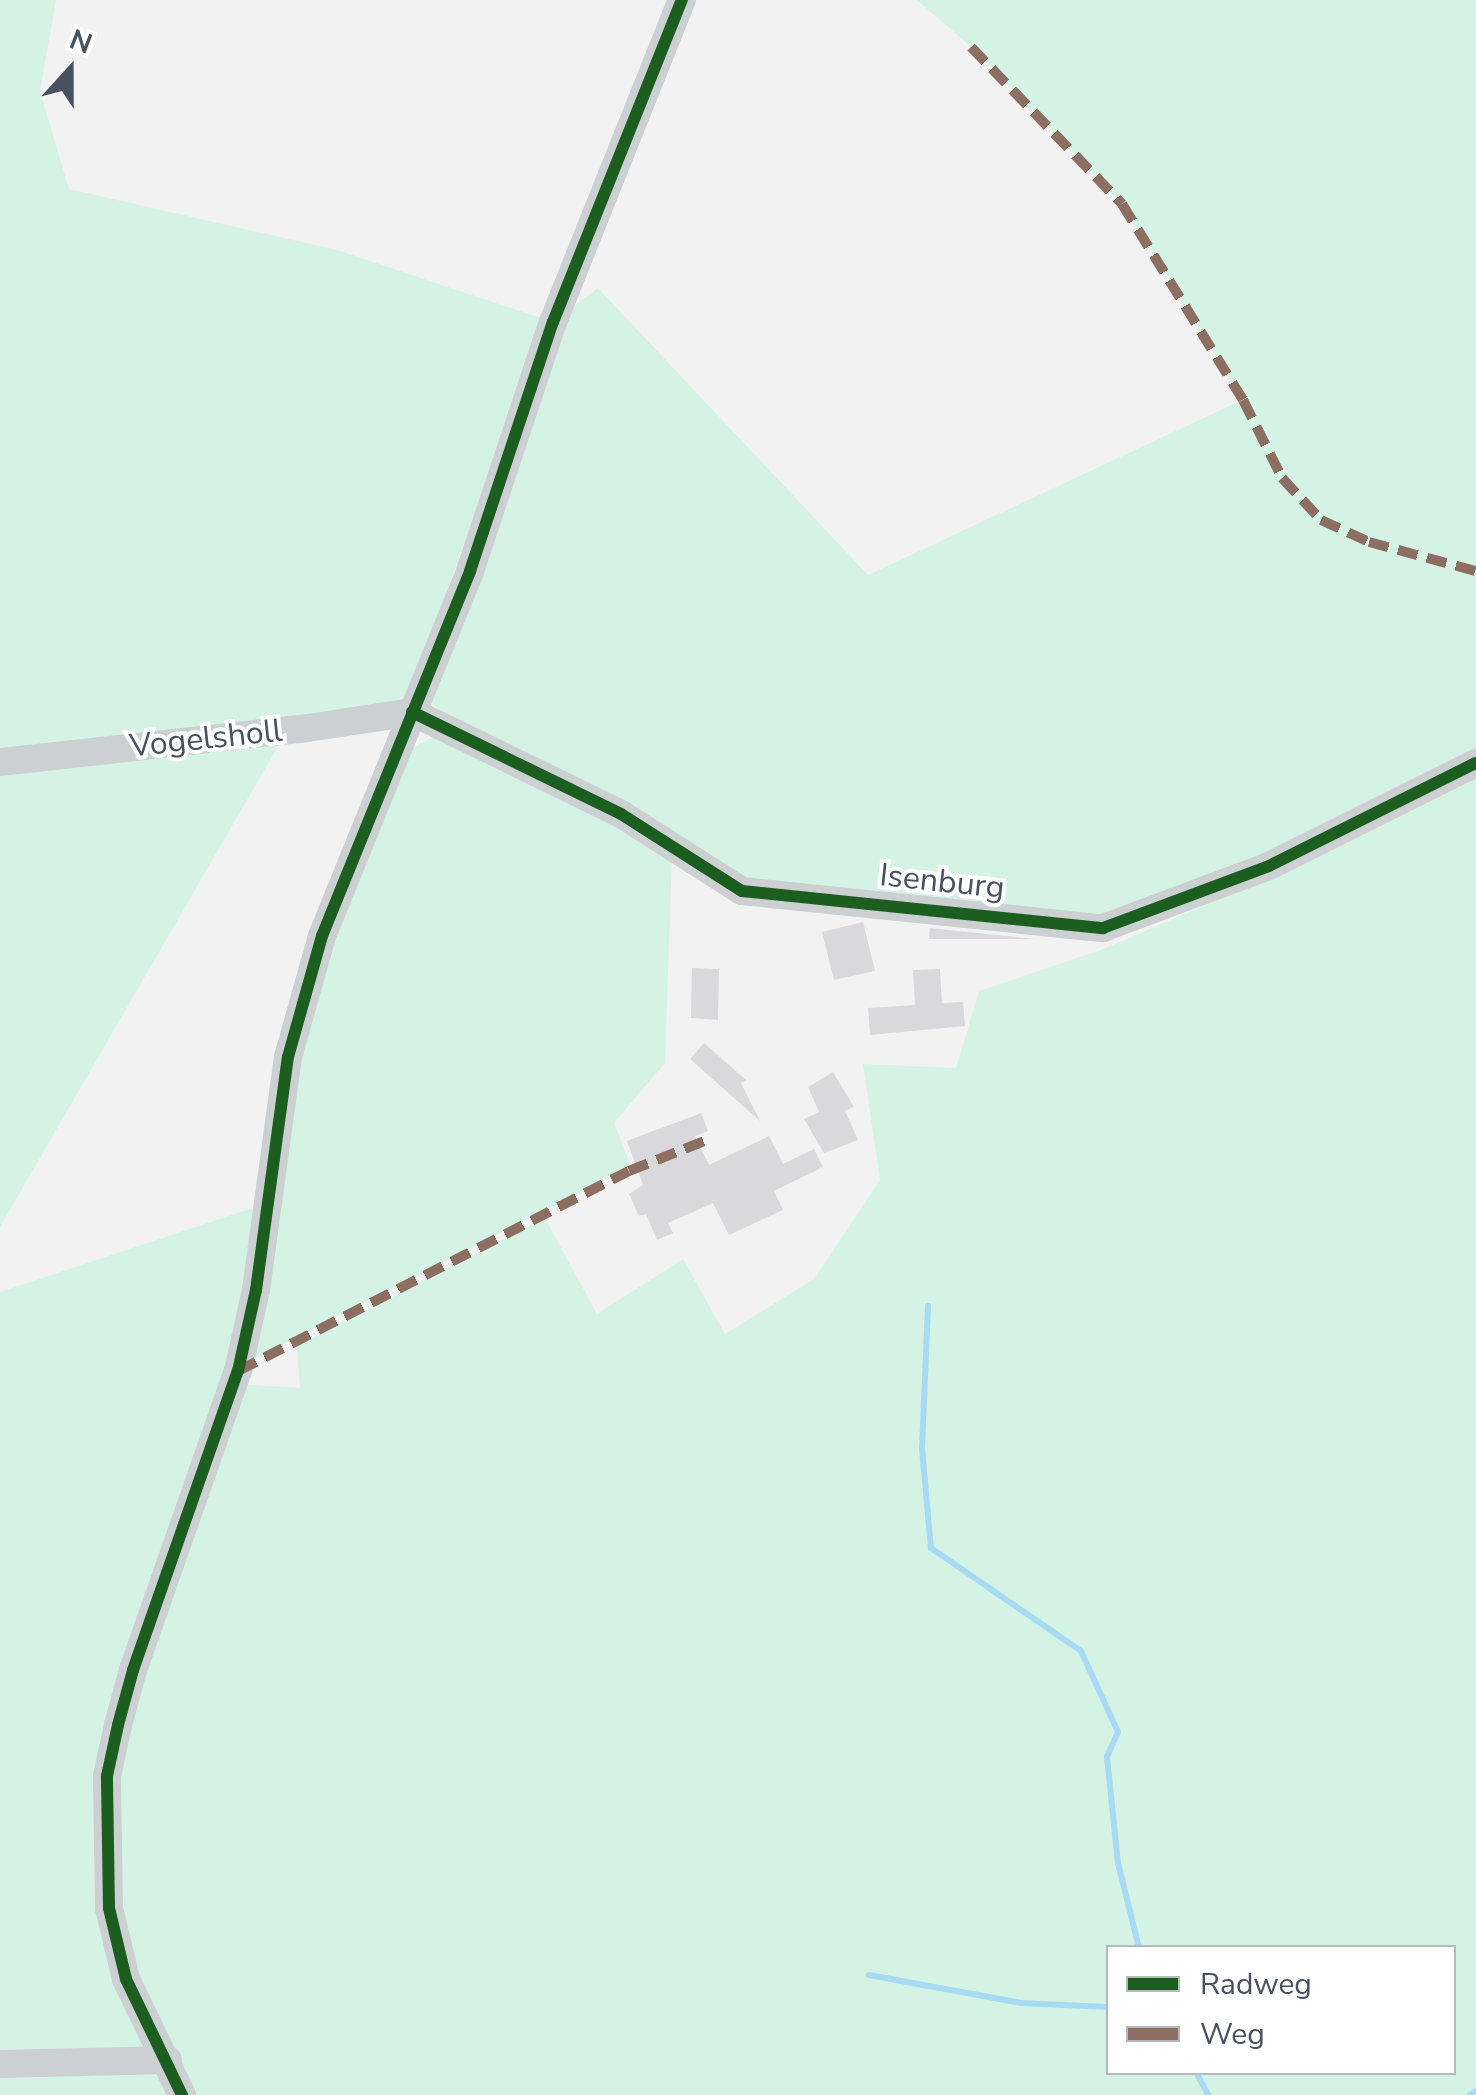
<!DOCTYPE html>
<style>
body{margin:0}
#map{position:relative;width:1476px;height:2095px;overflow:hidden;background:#f2f2f2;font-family:"Nunito Sans",sans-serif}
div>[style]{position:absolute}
.green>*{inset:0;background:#d5f3e4}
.stream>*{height:6px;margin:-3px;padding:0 3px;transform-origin:3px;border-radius:3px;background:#a7dbf3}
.building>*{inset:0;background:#d9d9dc}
.minor>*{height:28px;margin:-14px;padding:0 14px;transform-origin:14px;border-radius:14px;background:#cdd0d3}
.quiet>*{height:10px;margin-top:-5px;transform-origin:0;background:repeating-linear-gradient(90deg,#8d6e63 0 20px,transparent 0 30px)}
.cycleway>*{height:12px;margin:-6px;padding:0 6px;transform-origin:6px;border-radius:6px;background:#1b5e20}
span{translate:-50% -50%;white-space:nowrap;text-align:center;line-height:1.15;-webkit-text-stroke:8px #fff;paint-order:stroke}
.street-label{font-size:32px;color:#475160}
.legend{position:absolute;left:1106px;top:1945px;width:350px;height:130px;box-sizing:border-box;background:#fff;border:2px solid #b5b9bf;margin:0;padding:12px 18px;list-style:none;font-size:30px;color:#475160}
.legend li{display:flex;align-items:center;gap:20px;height:50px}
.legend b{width:50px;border:2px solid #b5b9bf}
.north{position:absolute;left:20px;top:20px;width:100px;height:100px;-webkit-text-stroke:8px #fff;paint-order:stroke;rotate:21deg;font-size:28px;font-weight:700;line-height:40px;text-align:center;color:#475160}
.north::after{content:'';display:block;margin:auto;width:35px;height:45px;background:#475160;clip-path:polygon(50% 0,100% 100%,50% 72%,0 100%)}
</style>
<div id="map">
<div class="green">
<div style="clip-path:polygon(0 0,56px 0,40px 91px,69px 189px,337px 250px,547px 320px,405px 704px,0 758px)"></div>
<div style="clip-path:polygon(917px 0,1476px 0,1476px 752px,1265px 856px,1098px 915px,751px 881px,441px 712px,431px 702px,553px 322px,598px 288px,868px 575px,1242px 400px,1122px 204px,971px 47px)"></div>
<div style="clip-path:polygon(437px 735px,531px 777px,672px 857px,665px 1063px,614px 1123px,631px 1166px,244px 1364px,295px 1060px,329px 939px,404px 752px)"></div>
<div style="clip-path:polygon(284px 736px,0 1227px,0 766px)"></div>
<div style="clip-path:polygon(evenodd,1476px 772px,1476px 2095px,186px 2095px,133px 1979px,115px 1908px,112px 1778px,238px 1384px,300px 1388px,297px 1346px,545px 1218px,597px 1314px,683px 1259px,725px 1334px,814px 1279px,880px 1180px,863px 1064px,956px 1068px,979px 991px,1101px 950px,1275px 875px,1476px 772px,1108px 1948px,1454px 1948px,1454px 2072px,1108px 2072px,1108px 1948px)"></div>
<div style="clip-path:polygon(259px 1206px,232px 1369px,127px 1667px,104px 1908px,154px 2052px,0 2057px,0 1292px)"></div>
<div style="clip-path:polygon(167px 2068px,178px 2095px,0 2095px,0 2071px)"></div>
</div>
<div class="stream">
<div style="left:928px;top:1306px;width:142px;rotate:92.4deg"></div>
<div style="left:922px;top:1448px;width:100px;rotate:84.9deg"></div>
<div style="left:931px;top:1548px;width:182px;rotate:34.5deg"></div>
<div style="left:1081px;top:1651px;width:89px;rotate:65.4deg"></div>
<div style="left:1118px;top:1732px;width:27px;rotate:114deg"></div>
<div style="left:1107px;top:1757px;width:107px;rotate:84.1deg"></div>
<div style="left:1118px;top:1863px;width:88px;rotate:76.1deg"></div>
<div style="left:869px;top:1975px;width:155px;rotate:10.4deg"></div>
<div style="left:1021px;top:2003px;width:87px;rotate:2.6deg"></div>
<div style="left:1196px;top:2072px;width:26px;rotate:62deg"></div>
<div style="left:1470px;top:2095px;width:7px;rotate:-34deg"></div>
</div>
<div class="building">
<div style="clip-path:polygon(863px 922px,875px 971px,834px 980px,822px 932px)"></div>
<div style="clip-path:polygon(930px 928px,1035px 939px,929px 939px)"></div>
<div style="clip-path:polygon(692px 968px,719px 969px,718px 1020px,691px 1018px)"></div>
<div style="clip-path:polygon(940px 969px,942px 1003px,963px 1002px,965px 1026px,870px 1035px,868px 1008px,915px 1005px,913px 970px)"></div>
<div style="clip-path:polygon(704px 1043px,746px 1080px,741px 1083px,760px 1121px,690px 1059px)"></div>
<div style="clip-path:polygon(833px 1072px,854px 1107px,845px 1111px,858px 1140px,824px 1153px,804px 1119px,819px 1112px,808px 1087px)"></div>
<div style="clip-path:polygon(701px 1113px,708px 1131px,695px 1136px,709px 1165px,769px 1136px,783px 1164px,814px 1149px,823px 1167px,774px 1191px,783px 1210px,729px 1235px,713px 1203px,668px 1223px,673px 1233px,657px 1240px,646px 1214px,639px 1216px,629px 1194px,643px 1185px,627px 1141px)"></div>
</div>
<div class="minor">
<div style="left:412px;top:712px;width:233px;rotate:26deg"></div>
<div style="left:621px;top:814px;width:143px;rotate:32.5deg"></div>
<div style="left:742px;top:891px;width:363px;rotate:5.9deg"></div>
<div style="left:1103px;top:928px;width:177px;rotate:-20.5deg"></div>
<div style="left:1269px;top:866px;width:231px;rotate:-26.5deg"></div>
<div style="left:0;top:762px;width:310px;rotate:-6.3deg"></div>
<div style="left:308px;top:728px;width:105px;rotate:-8.7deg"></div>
<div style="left:0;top:2064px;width:168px;rotate:-1.4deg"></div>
<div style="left:182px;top:2095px;width:129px;rotate:-115.8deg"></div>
<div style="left:126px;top:1979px;width:73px;rotate:-103.5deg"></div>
<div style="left:109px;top:1908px;width:132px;rotate:-90.9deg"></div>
<div style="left:107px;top:1776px;width:52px;rotate:-77.8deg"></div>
<div style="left:118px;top:1725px;width:57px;rotate:-74.7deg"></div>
<div style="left:133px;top:1670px;width:317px;rotate:-70.7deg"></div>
<div style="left:238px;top:1371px;width:83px;rotate:-77.5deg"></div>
<div style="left:256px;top:1290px;width:235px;rotate:-82.2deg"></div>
<div style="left:288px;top:1057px;width:126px;rotate:-74.3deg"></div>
<div style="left:322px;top:936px;width:394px;rotate:-67.9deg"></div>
<div style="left:470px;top:571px;width:262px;rotate:-71.6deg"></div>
<div style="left:553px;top:322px;width:347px;rotate:-68.2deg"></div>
</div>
<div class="quiet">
<div style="left:971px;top:47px;width:218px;rotate:46.1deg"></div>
<div style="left:1122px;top:204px;width:230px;rotate:58.3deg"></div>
<div style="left:1243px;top:400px;width:87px;rotate:63.4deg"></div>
<div style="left:1282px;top:478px;width:57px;rotate:47.1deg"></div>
<div style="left:1321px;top:520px;width:53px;rotate:24.6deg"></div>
<div style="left:1369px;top:542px;width:111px;rotate:15.2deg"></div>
<div style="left:238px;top:1371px;width:439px;rotate:-27.1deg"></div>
<div style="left:629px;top:1171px;width:89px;rotate:-21.7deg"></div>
</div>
<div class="cycleway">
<div style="left:412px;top:712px;width:233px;rotate:26deg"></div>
<div style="left:621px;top:814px;width:143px;rotate:32.5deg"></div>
<div style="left:742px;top:891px;width:363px;rotate:5.9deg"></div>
<div style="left:1103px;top:928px;width:177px;rotate:-20.5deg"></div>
<div style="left:1269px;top:866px;width:231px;rotate:-26.5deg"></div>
<div style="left:182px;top:2095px;width:129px;rotate:-115.8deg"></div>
<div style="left:126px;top:1979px;width:73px;rotate:-103.5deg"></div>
<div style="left:109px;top:1908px;width:132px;rotate:-90.9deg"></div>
<div style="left:107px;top:1776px;width:52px;rotate:-77.8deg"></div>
<div style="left:118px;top:1725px;width:57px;rotate:-74.7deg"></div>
<div style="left:133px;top:1670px;width:317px;rotate:-70.7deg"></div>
<div style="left:238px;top:1371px;width:83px;rotate:-77.5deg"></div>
<div style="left:256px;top:1290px;width:235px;rotate:-82.2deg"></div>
<div style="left:288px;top:1057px;width:126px;rotate:-74.3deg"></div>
<div style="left:322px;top:936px;width:394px;rotate:-67.9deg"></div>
<div style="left:470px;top:571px;width:262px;rotate:-71.6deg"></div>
<div style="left:553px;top:322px;width:347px;rotate:-68.2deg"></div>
</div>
<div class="street-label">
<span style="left:206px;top:739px;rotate:-6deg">Vogelsholl</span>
<span style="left:942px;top:882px;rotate:6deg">Isenburg</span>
</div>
<ul class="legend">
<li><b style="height:12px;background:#1b5e20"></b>Radweg</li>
<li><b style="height:12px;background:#8d6e63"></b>Weg</li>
</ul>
<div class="north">N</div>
</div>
